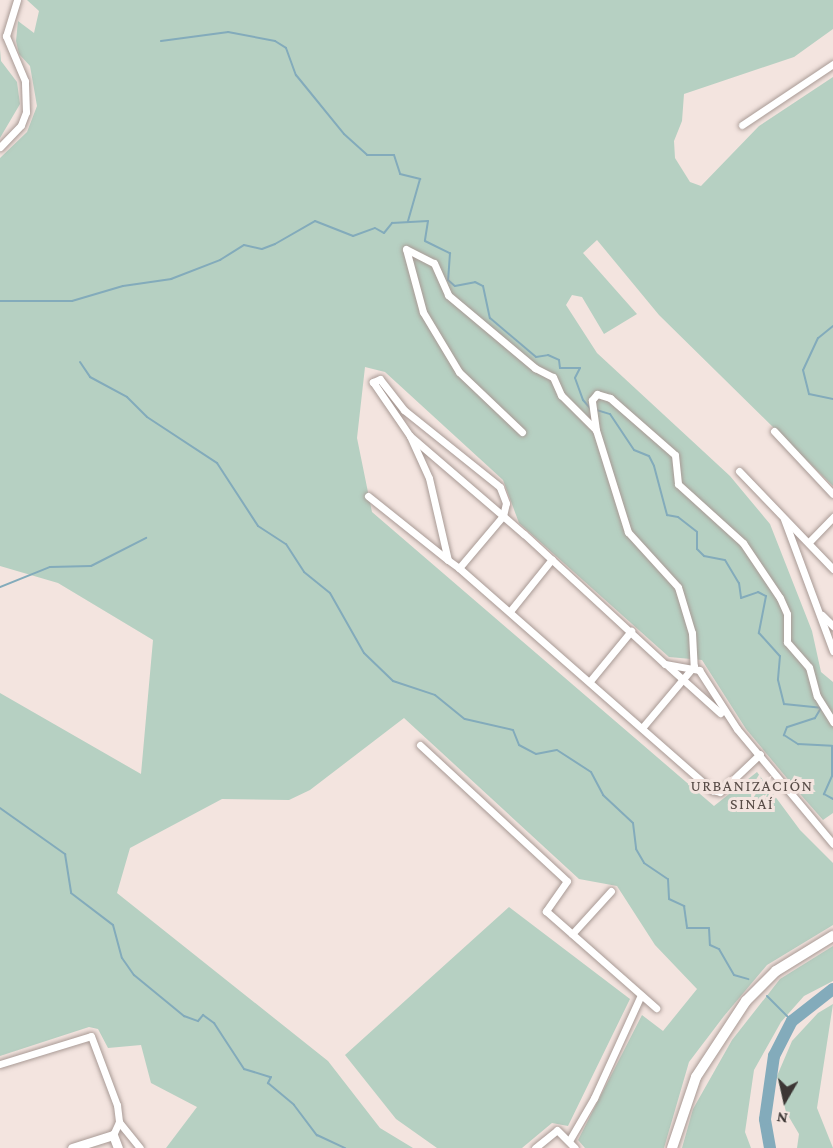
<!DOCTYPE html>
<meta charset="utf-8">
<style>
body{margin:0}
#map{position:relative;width:833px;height:1148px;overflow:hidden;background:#f3e4df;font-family:"Crimson Pro",serif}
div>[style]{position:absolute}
.green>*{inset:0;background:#b6d0c2}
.stream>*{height:2px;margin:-1px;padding:0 1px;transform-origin:1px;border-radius:1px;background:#83abbb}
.river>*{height:12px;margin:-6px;padding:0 6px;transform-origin:6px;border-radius:6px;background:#83abbb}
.roads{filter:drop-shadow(0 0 2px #a89a95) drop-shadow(0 0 2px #a89a95)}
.minor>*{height:7px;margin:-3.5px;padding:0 3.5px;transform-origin:3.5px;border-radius:3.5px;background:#fff}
.tertiary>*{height:9px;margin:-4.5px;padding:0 4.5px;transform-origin:4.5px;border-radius:4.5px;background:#fff}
.secondary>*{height:10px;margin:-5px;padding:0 5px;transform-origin:5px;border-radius:5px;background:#fff}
span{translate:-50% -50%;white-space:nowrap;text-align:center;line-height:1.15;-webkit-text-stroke:6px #f3e4df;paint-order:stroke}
.neighbourhood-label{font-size:16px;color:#574b46;letter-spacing:1.5px}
.north{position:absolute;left:755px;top:1070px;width:60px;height:60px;-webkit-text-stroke:4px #f3e4df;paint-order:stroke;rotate:189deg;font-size:16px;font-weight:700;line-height:24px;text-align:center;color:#3c3634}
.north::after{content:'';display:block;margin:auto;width:21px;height:27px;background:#3c3634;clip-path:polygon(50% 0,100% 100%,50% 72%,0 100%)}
</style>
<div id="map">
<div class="green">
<div style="clip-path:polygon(27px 0,833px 0,833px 29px,794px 57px,684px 94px,682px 121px,674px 141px,675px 158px,690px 182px,701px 186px,759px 126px,833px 77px,833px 486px,659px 315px,597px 240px,583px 253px,637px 314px,604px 334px,582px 297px,572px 295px,566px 305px,597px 353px,730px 476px,770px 524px,812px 631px,821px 672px,833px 682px,833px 813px,823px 820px,801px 795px,746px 729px,702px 660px,669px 657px,519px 523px,503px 480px,385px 372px,365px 367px,357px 438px,372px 512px,714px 806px,757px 772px,800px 830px,833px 863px,833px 925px,767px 965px,724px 1016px,689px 1062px,664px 1148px,585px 1148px,578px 1140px,642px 1015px,663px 1031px,697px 989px,655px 945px,617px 886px,579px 879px,404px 718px,310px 790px,289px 800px,222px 799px,130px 848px,117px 893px,328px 1061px,380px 1128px,413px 1148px,166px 1148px,197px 1107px,151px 1083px,141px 1045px,108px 1048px,98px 1029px,89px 1027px,0 1056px,0 693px,141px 774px,153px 640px,58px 583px,0 566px,0 158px,27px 132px,37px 106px,30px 66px,19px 54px,16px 41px,18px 21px,34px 33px,39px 11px)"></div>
<div style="clip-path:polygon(0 49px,1px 61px,17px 82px,20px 104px,0 138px)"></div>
<div style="clip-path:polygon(509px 907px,630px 999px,568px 1126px,552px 1123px,522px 1148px,437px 1148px,396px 1119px,345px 1055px)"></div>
<div style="clip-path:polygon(833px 946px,833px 981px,804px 996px,781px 1022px,754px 1070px,745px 1132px,751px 1148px,682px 1148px,693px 1109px,732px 1040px,780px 979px)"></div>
<div style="clip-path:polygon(833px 1004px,817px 1108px,833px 1148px,797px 1148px,799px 1134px,786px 1112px,777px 1076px,792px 1041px,818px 1013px)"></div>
</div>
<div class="stream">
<div style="left:161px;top:41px;width:68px;rotate:-7.7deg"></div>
<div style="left:228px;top:32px;width:48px;rotate:10.8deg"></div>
<div style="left:275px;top:41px;width:13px;rotate:32deg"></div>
<div style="left:286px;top:48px;width:29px;rotate:70deg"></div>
<div style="left:296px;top:75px;width:76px;rotate:50.9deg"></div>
<div style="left:344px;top:134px;width:31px;rotate:42deg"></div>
<div style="left:367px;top:155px;width:27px"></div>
<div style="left:394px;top:155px;width:20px;rotate:72deg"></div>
<div style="left:400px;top:174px;width:21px;rotate:14deg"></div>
<div style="left:420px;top:179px;width:44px;rotate:105.9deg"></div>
<div style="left:0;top:301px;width:72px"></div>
<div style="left:72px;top:301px;width:53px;rotate:-16.4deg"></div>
<div style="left:123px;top:286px;width:49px;rotate:-8.3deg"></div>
<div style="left:171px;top:279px;width:53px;rotate:-21.2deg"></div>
<div style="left:220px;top:260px;width:28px;rotate:-32deg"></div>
<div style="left:244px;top:245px;width:18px;rotate:13deg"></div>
<div style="left:262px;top:249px;width:14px;rotate:-21deg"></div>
<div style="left:275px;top:244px;width:46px;rotate:-29.9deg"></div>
<div style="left:315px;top:221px;width:41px;rotate:21.5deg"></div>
<div style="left:353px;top:236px;width:23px;rotate:-20deg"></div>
<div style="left:375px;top:228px;width:10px;rotate:29deg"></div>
<div style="left:384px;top:233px;width:13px;rotate:-51deg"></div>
<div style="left:392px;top:223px;width:36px;rotate:-3deg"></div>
<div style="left:428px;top:221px;width:20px;rotate:99deg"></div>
<div style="left:425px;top:241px;width:28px;rotate:26deg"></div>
<div style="left:450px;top:253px;width:27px;rotate:94deg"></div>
<div style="left:448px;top:280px;width:9px;rotate:41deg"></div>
<div style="left:455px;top:286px;width:20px;rotate:-11deg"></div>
<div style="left:475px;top:282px;width:9px;rotate:27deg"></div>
<div style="left:483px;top:286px;width:33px;rotate:78deg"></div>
<div style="left:490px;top:318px;width:60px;rotate:40.3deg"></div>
<div style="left:536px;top:357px;width:12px;rotate:-9deg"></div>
<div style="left:548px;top:355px;width:12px;rotate:24deg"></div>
<div style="left:559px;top:360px;width:8px;rotate:83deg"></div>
<div style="left:560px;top:368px;width:20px"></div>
<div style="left:580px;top:368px;width:11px;rotate:117deg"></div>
<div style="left:575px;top:378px;width:23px;rotate:70deg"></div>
<div style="left:583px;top:400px;width:11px;rotate:49deg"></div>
<div style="left:590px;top:408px;width:21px;rotate:17deg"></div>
<div style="left:610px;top:414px;width:43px;rotate:56.3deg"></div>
<div style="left:634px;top:450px;width:16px;rotate:22deg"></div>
<div style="left:649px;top:456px;width:11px;rotate:63deg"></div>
<div style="left:654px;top:466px;width:51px;rotate:75.1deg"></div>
<div style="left:667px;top:515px;width:11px;rotate:10deg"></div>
<div style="left:678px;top:517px;width:24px;rotate:38deg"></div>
<div style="left:697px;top:532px;width:17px;rotate:90deg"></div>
<div style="left:697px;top:549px;width:10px;rotate:45deg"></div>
<div style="left:704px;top:556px;width:21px;rotate:11deg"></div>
<div style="left:725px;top:560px;width:27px;rotate:59deg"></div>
<div style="left:739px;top:583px;width:15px;rotate:82deg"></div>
<div style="left:741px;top:598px;width:18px;rotate:-19deg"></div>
<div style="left:758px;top:592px;width:9px;rotate:27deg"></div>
<div style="left:766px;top:596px;width:38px;rotate:101deg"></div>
<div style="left:759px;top:633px;width:31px;rotate:48deg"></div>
<div style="left:780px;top:656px;width:24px;rotate:95deg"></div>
<div style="left:778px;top:680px;width:25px;rotate:76deg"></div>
<div style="left:784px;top:704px;width:37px;rotate:6deg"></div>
<div style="left:821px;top:708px;width:12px;rotate:121deg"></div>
<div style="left:815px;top:718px;width:29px;rotate:162deg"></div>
<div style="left:787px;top:727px;width:9px;rotate:111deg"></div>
<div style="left:784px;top:735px;width:17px;rotate:33deg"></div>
<div style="left:798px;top:744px;width:34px;rotate:3deg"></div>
<div style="left:832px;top:746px;width:30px;rotate:90deg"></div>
<div style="left:832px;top:776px;width:20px;rotate:114deg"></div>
<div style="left:824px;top:794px;width:10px;rotate:29deg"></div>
<div style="left:833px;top:326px;width:19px;rotate:141deg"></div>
<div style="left:818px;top:338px;width:35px;rotate:115deg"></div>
<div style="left:803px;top:370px;width:25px;rotate:76deg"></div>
<div style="left:809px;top:394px;width:25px;rotate:12deg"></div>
<div style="left:80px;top:362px;width:18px;rotate:56deg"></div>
<div style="left:90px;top:377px;width:42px;rotate:28.4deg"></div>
<div style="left:127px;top:397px;width:28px;rotate:45deg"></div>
<div style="left:147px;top:417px;width:84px;rotate:33.3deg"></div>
<div style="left:217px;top:463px;width:75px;rotate:56.9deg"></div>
<div style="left:258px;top:526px;width:33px;rotate:33deg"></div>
<div style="left:286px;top:544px;width:33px;rotate:57deg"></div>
<div style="left:304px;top:572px;width:33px;rotate:39deg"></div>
<div style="left:330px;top:593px;width:69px;rotate:60.5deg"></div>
<div style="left:364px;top:653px;width:40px;rotate:44deg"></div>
<div style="left:393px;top:681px;width:44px;rotate:18.4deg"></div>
<div style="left:435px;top:695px;width:38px;rotate:39deg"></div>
<div style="left:465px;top:719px;width:49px;rotate:12.9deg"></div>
<div style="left:513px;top:730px;width:16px;rotate:68deg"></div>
<div style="left:519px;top:745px;width:19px;rotate:28deg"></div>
<div style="left:536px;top:754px;width:21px;rotate:-11deg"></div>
<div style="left:557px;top:750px;width:40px;rotate:32.9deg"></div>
<div style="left:591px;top:772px;width:26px;rotate:62deg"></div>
<div style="left:603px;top:795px;width:41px;rotate:43deg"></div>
<div style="left:633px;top:823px;width:26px;rotate:83deg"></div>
<div style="left:636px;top:849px;width:16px;rotate:60deg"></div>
<div style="left:644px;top:863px;width:29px;rotate:34deg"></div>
<div style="left:668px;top:879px;width:20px;rotate:87deg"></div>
<div style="left:669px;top:899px;width:17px;rotate:25deg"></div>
<div style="left:684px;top:906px;width:22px;rotate:82deg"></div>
<div style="left:687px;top:928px;width:22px"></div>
<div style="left:709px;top:928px;width:17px;rotate:87deg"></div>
<div style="left:710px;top:945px;width:10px;rotate:24deg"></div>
<div style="left:719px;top:949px;width:30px;rotate:60deg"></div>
<div style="left:734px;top:975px;width:15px;rotate:16deg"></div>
<div style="left:0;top:587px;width:54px;rotate:-21.8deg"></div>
<div style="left:50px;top:567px;width:41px;rotate:-1.4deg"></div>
<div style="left:91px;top:566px;width:62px;rotate:-27deg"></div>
<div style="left:0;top:808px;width:80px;rotate:35.3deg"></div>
<div style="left:65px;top:854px;width:39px;rotate:81deg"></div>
<div style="left:71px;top:893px;width:53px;rotate:37.3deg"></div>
<div style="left:113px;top:925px;width:34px;rotate:75deg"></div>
<div style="left:122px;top:958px;width:21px;rotate:55deg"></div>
<div style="left:134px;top:975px;width:65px;rotate:39.4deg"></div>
<div style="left:184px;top:1016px;width:15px;rotate:20deg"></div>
<div style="left:198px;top:1021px;width:8px;rotate:-50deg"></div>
<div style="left:203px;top:1015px;width:14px;rotate:36deg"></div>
<div style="left:214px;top:1023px;width:55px;rotate:56.9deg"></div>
<div style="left:244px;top:1069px;width:28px;rotate:17deg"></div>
<div style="left:271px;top:1077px;width:7px;rotate:117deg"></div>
<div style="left:268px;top:1083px;width:34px;rotate:40deg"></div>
<div style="left:294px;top:1105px;width:38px;rotate:53deg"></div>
<div style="left:317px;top:1135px;width:31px;rotate:25deg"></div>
<div style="left:767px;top:996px;width:35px;rotate:45deg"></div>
</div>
<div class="river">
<div style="left:770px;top:1148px;width:29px;rotate:-100deg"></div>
<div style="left:765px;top:1119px;width:64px;rotate:-81.9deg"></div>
<div style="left:774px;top:1056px;width:39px;rotate:-63deg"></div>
<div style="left:792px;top:1021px;width:52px;rotate:-38deg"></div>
</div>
<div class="roads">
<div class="minor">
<div style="left:742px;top:125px;width:110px;rotate:-33.8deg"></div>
<div style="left:0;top:147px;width:30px;rotate:-46deg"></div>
<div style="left:21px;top:125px;width:14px;rotate:-69deg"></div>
<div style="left:26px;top:112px;width:31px;rotate:-92deg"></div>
<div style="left:25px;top:81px;width:49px;rotate:-112.9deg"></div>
<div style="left:6px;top:36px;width:38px;rotate:-73deg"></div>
<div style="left:596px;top:430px;width:30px;rotate:-98deg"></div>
<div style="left:592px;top:400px;width:8px;rotate:-50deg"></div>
<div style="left:597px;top:394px;width:14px;rotate:17deg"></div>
<div style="left:610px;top:398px;width:86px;rotate:41.2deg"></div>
<div style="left:675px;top:455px;width:29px;rotate:84deg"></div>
<div style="left:678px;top:484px;width:88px;rotate:42.2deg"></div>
<div style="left:743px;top:543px;width:66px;rotate:56.1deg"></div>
<div style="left:780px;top:598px;width:17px;rotate:66deg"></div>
<div style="left:787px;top:614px;width:28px;rotate:90deg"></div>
<div style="left:787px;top:642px;width:33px;rotate:49deg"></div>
<div style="left:809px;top:667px;width:30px;rotate:75deg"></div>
<div style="left:817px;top:696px;width:31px;rotate:58deg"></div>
<div style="left:774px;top:431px;width:86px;rotate:46.9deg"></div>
<div style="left:522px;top:432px;width:87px;rotate:-136.4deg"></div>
<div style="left:459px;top:372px;width:70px;rotate:-121deg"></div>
<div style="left:423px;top:312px;width:65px;rotate:-105.1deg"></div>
<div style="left:406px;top:249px;width:31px;rotate:27deg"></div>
<div style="left:434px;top:263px;width:35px;rotate:66deg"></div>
<div style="left:448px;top:295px;width:114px;rotate:40deg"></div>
<div style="left:535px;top:368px;width:20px;rotate:27deg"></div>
<div style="left:553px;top:377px;width:20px;rotate:66deg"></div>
<div style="left:561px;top:395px;width:49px;rotate:45deg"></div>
<div style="left:596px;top:430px;width:107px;rotate:72.6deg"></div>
<div style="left:628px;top:532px;width:74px;rotate:47.7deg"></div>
<div style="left:678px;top:587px;width:48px;rotate:73.1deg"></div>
<div style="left:692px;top:633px;width:33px;rotate:87deg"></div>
<div style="left:694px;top:666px;width:81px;rotate:130deg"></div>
<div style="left:410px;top:436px;width:46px;rotate:65.7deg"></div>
<div style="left:429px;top:478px;width:84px;rotate:77deg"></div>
<div style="left:448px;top:560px;width:14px;rotate:36deg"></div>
<div style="left:459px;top:568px;width:68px;rotate:-49.8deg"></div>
<div style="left:503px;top:516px;width:13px;rotate:-77deg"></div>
<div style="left:506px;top:503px;width:17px;rotate:-111deg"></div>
<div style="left:500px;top:487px;width:123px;rotate:-141.3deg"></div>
<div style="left:404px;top:410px;width:39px;rotate:-128deg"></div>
<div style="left:380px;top:379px;width:8px;rotate:157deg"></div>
<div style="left:373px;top:382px;width:65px;rotate:55.6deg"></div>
<div style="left:410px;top:436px;width:123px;rotate:40.7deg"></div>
<div style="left:503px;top:516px;width:28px;rotate:41deg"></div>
<div style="left:524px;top:534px;width:192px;rotate:42.7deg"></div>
<div style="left:665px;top:664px;width:35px;rotate:10deg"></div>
<div style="left:699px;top:670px;width:70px;rotate:57.2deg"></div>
<div style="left:737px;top:729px;width:150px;rotate:50.1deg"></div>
<div style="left:739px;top:471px;width:136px;rotate:46.2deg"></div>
<div style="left:368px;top:496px;width:102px;rotate:38.7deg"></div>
<div style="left:784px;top:519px;width:141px;rotate:69.6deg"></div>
<div style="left:809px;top:542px;width:35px;rotate:-46deg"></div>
<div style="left:459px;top:568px;width:337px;rotate:41.3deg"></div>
<div style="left:712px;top:790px;width:8px;rotate:14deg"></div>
<div style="left:720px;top:792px;width:55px;rotate:-43.5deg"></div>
<div style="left:511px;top:610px;width:65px;rotate:-51.2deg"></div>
<div style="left:822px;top:615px;width:16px;rotate:45deg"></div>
<div style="left:669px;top:667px;width:69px;rotate:42deg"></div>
<div style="left:590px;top:681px;width:65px;rotate:-50.6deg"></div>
<div style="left:420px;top:745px;width:200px;rotate:42.8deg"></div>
<div style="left:567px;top:881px;width:37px;rotate:125deg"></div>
<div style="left:546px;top:911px;width:147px;rotate:41.4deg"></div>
<div style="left:572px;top:934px;width:58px;rotate:-47.8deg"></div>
<div style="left:0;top:1064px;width:95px;rotate:-17.1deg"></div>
<div style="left:91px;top:1036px;width:74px;rotate:69.4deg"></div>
<div style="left:117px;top:1105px;width:17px;rotate:83deg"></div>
<div style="left:119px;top:1122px;width:14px;rotate:115deg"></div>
<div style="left:119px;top:1122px;width:33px;rotate:51deg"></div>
<div style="left:569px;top:1141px;width:50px;rotate:-59.8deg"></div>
<div style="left:594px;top:1098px;width:113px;rotate:-65.5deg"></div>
<div style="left:535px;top:1148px;width:28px;rotate:-39deg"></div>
<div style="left:557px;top:1130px;width:25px;rotate:45deg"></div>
</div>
<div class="tertiary">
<div style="left:72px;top:1148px;width:43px;rotate:-17.6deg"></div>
<div style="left:113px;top:1135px;width:14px;rotate:69deg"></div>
</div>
<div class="secondary">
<div style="left:672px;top:1148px;width:75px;rotate:-71.3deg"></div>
<div style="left:696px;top:1077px;width:91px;rotate:-56.7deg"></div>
<div style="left:746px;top:1001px;width:42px;rotate:-45deg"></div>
<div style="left:776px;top:971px;width:67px;rotate:-31.6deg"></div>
</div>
</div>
<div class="neighbourhood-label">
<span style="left:752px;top:795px">URBANIZACIÓN<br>SINAÍ</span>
</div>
<div class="north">N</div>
</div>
